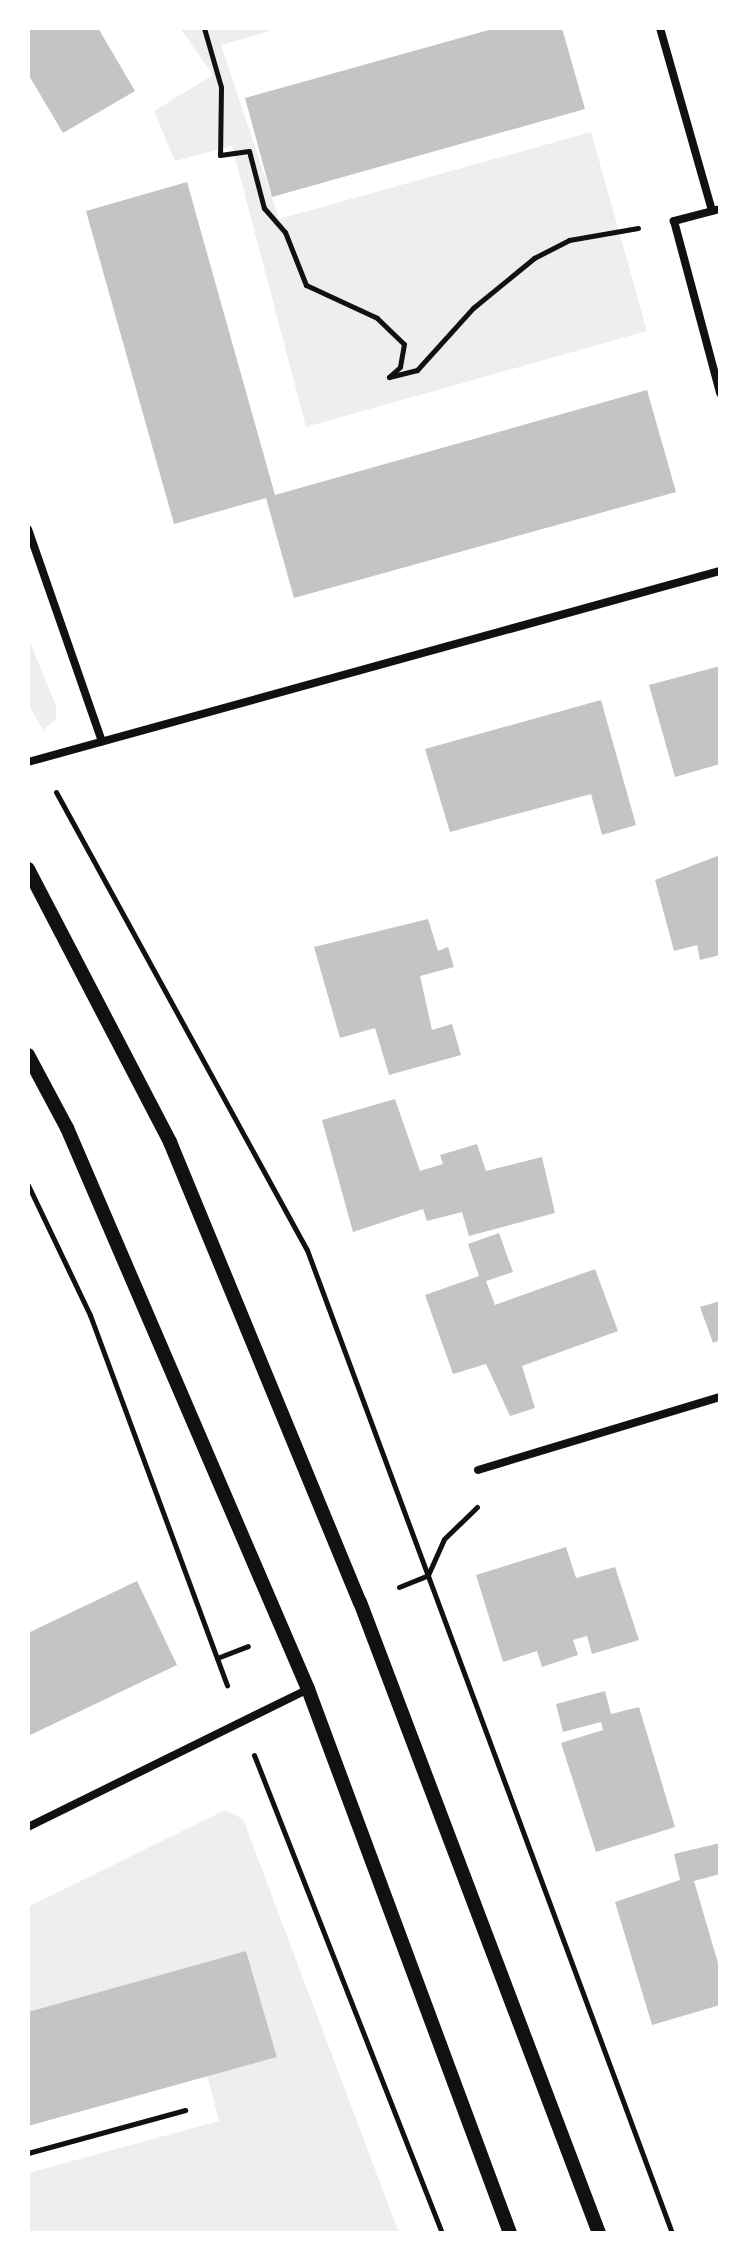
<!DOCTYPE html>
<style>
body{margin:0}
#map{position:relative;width:748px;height:2261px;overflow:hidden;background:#fff;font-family:Lato,sans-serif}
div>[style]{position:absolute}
.green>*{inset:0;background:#eee}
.building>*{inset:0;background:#c4c4c4}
.path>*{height:5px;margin:-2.5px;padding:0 2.5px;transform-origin:2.5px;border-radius:2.5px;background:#111}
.minor>*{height:8px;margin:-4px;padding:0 4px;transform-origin:4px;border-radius:4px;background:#111}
.tertiary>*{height:14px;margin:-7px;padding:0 7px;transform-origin:7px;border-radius:7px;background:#111}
span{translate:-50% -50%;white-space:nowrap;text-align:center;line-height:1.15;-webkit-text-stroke:6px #fff;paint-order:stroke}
.frame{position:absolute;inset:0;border:30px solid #fff;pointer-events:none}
</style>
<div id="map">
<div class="green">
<div style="clip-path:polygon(180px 28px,281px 28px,221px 45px,279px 219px,591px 132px,647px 331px,306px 427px,232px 146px,175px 161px,154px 111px,213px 75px)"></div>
<div style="clip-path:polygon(28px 637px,56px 706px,56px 719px,43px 730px,28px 704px)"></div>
<div style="clip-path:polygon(225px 1810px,243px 1819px,399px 2233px,28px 2233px,28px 2173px,219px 2121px,207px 2075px,277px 2056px,246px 1951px,28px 2012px,28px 1907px)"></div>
</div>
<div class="building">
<div style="clip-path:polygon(28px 28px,98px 28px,135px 91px,63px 133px,28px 74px)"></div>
<div style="clip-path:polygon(496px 28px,562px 28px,585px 109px,272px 197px,245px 98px)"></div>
<div style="clip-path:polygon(187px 182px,275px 495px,647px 390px,676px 492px,294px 598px,266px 498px,174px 524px,86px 211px)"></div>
<div style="clip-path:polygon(720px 666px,720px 764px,675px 777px,649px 685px)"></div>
<div style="clip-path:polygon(601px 700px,636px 825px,602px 835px,591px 794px,450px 832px,425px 749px)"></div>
<div style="clip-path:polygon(720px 855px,720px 955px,700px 960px,697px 945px,674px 951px,655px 880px)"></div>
<div style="clip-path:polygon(428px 919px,438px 951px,448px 947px,454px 967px,420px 976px,432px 1030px,452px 1024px,461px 1055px,389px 1075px,375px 1028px,340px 1038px,314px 947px)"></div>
<div style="clip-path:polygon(395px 1099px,420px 1171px,443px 1164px,440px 1155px,477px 1144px,486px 1171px,542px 1157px,555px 1213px,469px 1236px,462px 1212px,427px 1221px,423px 1209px,353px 1232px,322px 1120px)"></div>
<div style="clip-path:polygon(499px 1233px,513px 1272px,486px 1281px,495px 1305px,595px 1269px,618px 1331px,522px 1366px,535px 1408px,510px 1416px,486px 1364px,453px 1374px,425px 1295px,479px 1276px,468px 1244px)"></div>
<div style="clip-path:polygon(720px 1301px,720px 1340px,713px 1343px,700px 1307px)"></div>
<div style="clip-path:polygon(566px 1547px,576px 1578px,615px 1567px,639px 1640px,592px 1654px,587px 1636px,573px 1640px,578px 1655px,542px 1667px,537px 1651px,503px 1662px,476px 1575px)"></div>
<div style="clip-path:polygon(137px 1581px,177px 1665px,28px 1736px,28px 1633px)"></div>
<div style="clip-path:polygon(605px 1691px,611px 1714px,639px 1707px,675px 1827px,596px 1852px,561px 1743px,603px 1730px,601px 1722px,563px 1732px,556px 1704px)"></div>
<div style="clip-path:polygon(720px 1843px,720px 1874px,694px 1881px,720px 1970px,720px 2005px,652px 2025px,615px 1902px,680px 1880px,674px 1854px)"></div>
<div style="clip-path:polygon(246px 1951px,277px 2057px,28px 2126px,28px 2012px)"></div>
</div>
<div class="path">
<div style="left:204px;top:28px;width:61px;rotate:73.9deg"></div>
<div style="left:221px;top:87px;width:68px;rotate:90.8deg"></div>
<div style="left:220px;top:155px;width:29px;rotate:-8deg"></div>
<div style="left:249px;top:151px;width:59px;rotate:75.3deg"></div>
<div style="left:264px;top:208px;width:32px;rotate:49deg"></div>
<div style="left:285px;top:232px;width:57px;rotate:68.4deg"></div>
<div style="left:306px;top:285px;width:78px;rotate:24.9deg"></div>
<div style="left:377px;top:318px;width:37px;rotate:44deg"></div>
<div style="left:404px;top:344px;width:23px;rotate:100deg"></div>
<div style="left:400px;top:367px;width:15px;rotate:138deg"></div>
<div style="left:389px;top:377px;width:29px;rotate:-14deg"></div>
<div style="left:417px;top:370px;width:84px;rotate:-47.9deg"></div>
<div style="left:473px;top:308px;width:79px;rotate:-39.3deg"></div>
<div style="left:534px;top:258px;width:39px;rotate:-27deg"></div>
<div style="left:569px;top:240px;width:70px;rotate:-9.9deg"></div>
<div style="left:56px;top:792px;width:522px;rotate:61.28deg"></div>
<div style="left:307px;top:1250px;width:1049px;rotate:69.63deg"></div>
<div style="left:28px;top:1185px;width:144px;rotate:64.5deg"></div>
<div style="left:90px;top:1315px;width:395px;rotate:69.7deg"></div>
<div style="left:399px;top:1587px;width:31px;rotate:-22deg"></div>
<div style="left:428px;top:1575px;width:39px;rotate:-66deg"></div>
<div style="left:444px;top:1539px;width:46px;rotate:-44.1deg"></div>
<div style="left:217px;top:1658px;width:33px;rotate:-21deg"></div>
<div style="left:254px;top:1755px;width:514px;rotate:68.53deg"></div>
<div style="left:28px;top:2153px;width:163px;rotate:-15.3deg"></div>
</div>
<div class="minor">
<div style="left:660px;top:28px;width:190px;rotate:74.1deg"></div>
<div style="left:720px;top:209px;width:48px;rotate:165.4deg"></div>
<div style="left:674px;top:221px;width:178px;rotate:75deg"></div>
<div style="left:28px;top:529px;width:225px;rotate:70.8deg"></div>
<div style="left:28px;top:762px;width:718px;rotate:-15.43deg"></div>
<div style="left:478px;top:1470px;width:253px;rotate:-16.8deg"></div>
<div style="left:28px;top:1827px;width:312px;rotate:-26.2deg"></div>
</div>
<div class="tertiary">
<div style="left:28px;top:869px;width:308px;rotate:62.5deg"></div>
<div style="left:170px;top:1142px;width:498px;rotate:67.6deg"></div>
<div style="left:360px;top:1602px;width:675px;rotate:69.26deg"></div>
<div style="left:28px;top:1055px;width:83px;rotate:61.9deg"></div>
<div style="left:67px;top:1128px;width:611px;rotate:66.75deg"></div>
<div style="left:308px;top:1689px;width:580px;rotate:69.63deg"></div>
</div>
<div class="frame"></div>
</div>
